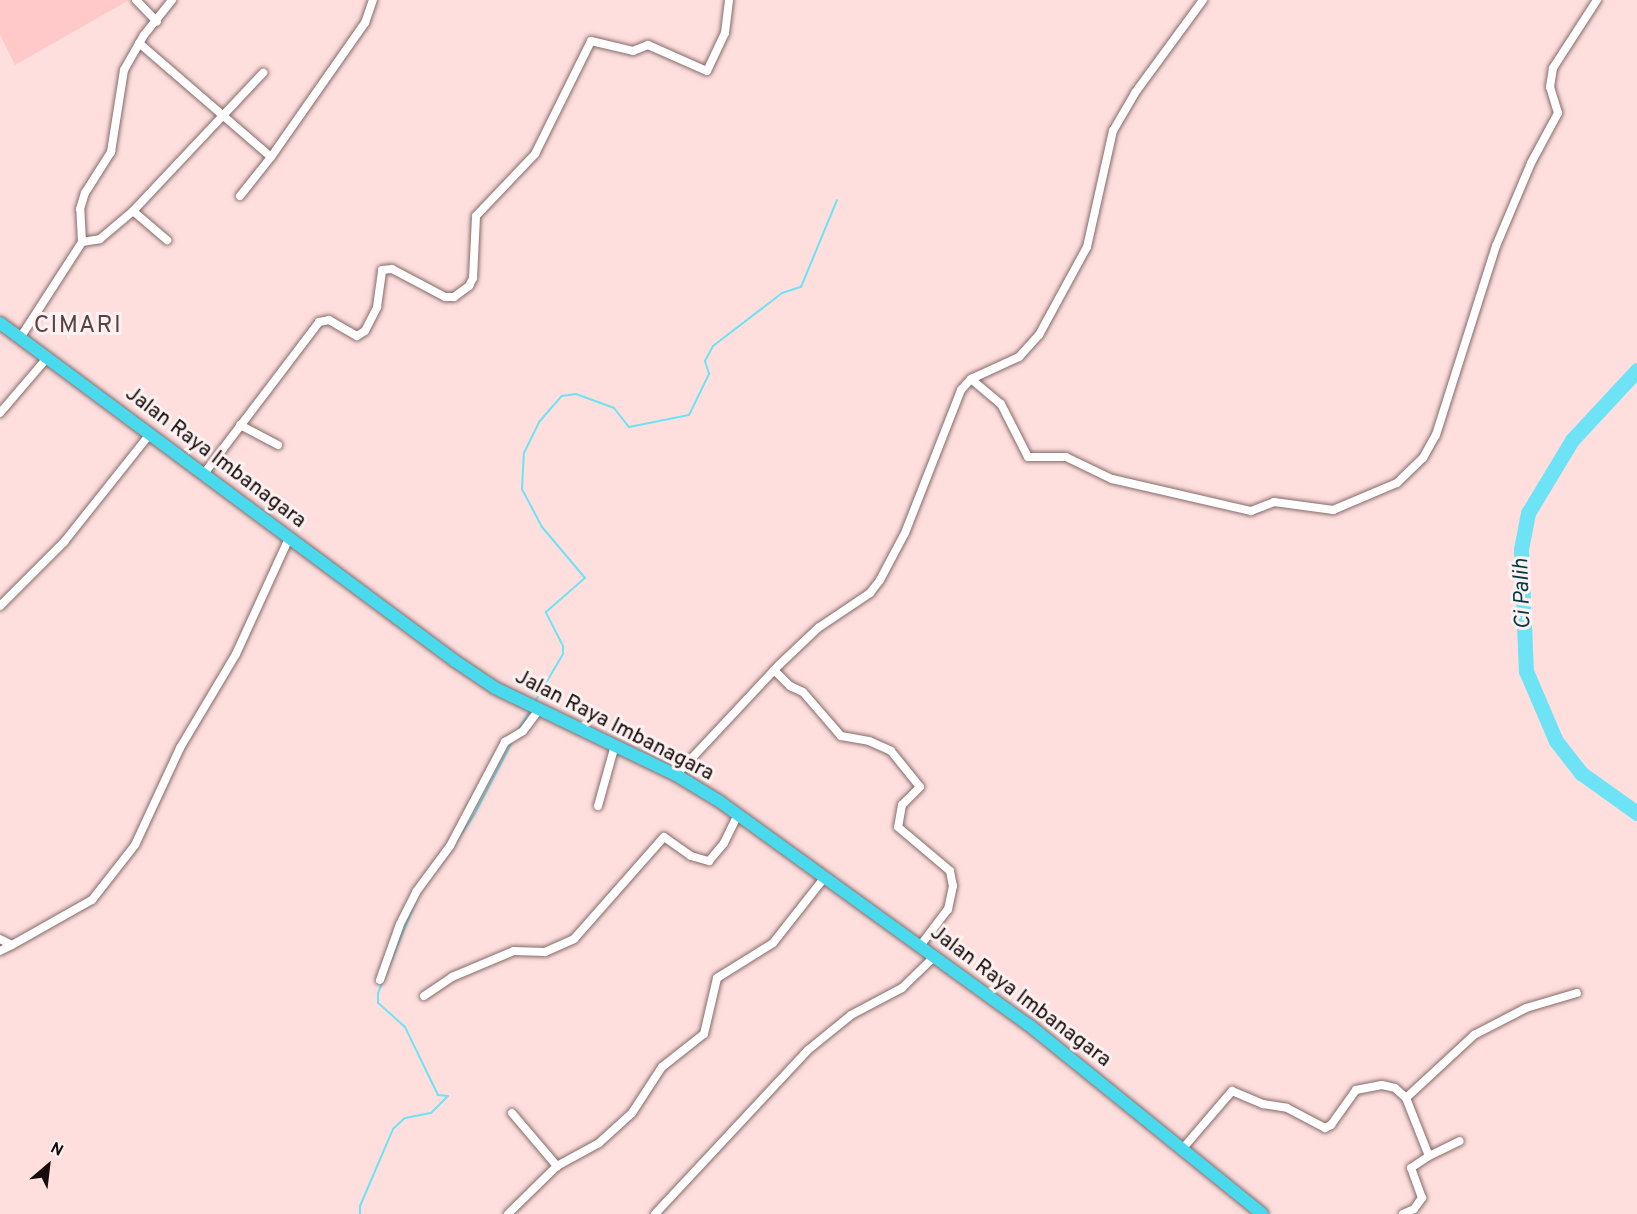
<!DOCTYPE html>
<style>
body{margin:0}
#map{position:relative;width:1637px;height:1214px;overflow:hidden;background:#fedfde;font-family:Overpass,sans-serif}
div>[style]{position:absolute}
.green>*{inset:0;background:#fec9c8}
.stream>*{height:2px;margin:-1px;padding:0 1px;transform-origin:1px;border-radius:1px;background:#6ee3f6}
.river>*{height:15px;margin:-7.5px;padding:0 7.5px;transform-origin:7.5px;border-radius:7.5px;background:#6ee3f6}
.roads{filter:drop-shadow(0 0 2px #856a69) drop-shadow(0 0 2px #856a69)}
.minor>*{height:8px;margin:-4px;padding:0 4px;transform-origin:4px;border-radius:4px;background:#fff}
.trunk>*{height:12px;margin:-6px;padding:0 6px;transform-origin:6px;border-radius:6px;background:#4adaee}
span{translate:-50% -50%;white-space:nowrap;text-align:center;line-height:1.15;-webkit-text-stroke:6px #fef1f1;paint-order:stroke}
.street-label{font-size:21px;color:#150b0b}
.water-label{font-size:22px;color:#013b43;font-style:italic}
.quarter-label{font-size:24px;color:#5b4242;letter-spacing:1.5px}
.north{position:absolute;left:18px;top:1136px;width:60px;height:60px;-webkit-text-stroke:4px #fef1f1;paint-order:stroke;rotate:28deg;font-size:16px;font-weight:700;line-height:24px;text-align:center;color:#150b0b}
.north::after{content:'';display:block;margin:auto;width:21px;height:27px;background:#150b0b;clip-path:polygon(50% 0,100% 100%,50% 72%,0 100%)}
</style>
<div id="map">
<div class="green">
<div style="clip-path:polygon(0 0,129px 0,15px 65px,0 35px)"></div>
</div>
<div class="stream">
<div style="left:534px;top:703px;width:57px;rotate:-59.4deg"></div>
<div style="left:563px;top:654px;width:8px;rotate:-90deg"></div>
<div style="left:563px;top:646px;width:38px;rotate:-117deg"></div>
<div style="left:546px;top:612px;width:52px;rotate:-41.1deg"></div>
<div style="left:585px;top:578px;width:67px;rotate:-130.1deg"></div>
<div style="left:542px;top:527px;width:43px;rotate:-117.8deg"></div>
<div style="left:522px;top:489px;width:36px;rotate:-87deg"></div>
<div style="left:524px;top:453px;width:34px;rotate:-64deg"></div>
<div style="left:539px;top:422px;width:35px;rotate:-49deg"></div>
<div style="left:562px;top:396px;width:14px;rotate:-8deg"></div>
<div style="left:576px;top:394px;width:40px;rotate:20.2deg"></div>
<div style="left:614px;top:408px;width:24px;rotate:52deg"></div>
<div style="left:629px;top:427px;width:61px;rotate:-11.3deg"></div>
<div style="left:689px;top:415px;width:46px;rotate:-64deg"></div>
<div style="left:709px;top:374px;width:14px;rotate:-107deg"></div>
<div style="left:705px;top:361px;width:17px;rotate:-62deg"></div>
<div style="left:713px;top:346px;width:87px;rotate:-37.5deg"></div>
<div style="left:782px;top:293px;width:20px;rotate:-18deg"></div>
<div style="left:801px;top:287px;width:94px;rotate:-67.5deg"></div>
<div style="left:519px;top:729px;width:21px;rotate:-59deg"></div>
<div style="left:441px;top:864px;width:59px;rotate:-56deg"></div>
<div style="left:474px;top:815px;width:82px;rotate:-62.5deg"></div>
<div style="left:360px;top:1214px;width:8px;rotate:-90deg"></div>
<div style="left:360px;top:1206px;width:84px;rotate:-66.8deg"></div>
<div style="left:393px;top:1129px;width:16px;rotate:-43deg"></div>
<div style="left:405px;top:1118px;width:26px;rotate:-11deg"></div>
<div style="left:431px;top:1113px;width:24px;rotate:-45deg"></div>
<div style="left:448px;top:1096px;width:10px;rotate:-174deg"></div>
<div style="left:438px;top:1095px;width:76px;rotate:-115.9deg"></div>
<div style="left:405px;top:1027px;width:36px;rotate:-138deg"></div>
<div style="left:378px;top:1003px;width:10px;rotate:-90deg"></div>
<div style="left:378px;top:993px;width:97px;rotate:-67.7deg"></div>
</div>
<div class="river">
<div style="left:1637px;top:370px;width:96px;rotate:132.9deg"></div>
<div style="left:1572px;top:440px;width:85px;rotate:121.1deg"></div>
<div style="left:1528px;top:513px;width:37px;rotate:101deg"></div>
<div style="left:1521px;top:549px;width:122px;rotate:87.7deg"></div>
<div style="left:1526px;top:671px;width:76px;rotate:66.8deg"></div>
<div style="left:1556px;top:741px;width:41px;rotate:52deg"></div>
<div style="left:1581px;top:773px;width:69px;rotate:35.5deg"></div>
</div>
<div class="roads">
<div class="minor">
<div style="left:136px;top:0;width:30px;rotate:46deg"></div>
<div style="left:139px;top:43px;width:174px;rotate:40.8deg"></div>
<div style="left:271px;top:157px;width:164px;rotate:-55deg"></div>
<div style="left:365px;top:23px;width:24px;rotate:-71deg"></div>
<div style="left:240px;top:196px;width:50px;rotate:-51.5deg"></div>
<div style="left:133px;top:211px;width:45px;rotate:40.5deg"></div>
<div style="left:82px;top:242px;width:33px;rotate:-93deg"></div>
<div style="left:80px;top:209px;width:17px;rotate:-73deg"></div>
<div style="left:85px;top:193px;width:49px;rotate:-57.6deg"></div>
<div style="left:111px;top:152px;width:83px;rotate:-81deg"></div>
<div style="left:124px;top:70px;width:40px;rotate:-60.3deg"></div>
<div style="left:144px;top:35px;width:45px;rotate:-51.3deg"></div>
<div style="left:20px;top:338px;width:114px;rotate:-57.1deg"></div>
<div style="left:82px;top:242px;width:18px;rotate:-9deg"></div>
<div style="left:100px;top:239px;width:43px;rotate:-40.3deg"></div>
<div style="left:133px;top:211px;width:190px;rotate:-46.7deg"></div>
<div style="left:971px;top:379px;width:39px;rotate:40deg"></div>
<div style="left:1001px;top:404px;width:59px;rotate:63deg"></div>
<div style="left:1028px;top:457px;width:38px"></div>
<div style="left:1066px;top:457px;width:51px;rotate:25.6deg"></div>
<div style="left:1112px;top:479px;width:143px;rotate:13deg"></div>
<div style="left:1251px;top:511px;width:25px;rotate:-21deg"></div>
<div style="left:1274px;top:502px;width:60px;rotate:7.7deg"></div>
<div style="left:1333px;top:510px;width:69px;rotate:-22.9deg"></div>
<div style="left:1397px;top:483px;width:36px;rotate:-44deg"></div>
<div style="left:1423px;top:458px;width:26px;rotate:-61deg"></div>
<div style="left:1436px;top:435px;width:198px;rotate:-72.4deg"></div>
<div style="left:1496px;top:246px;width:90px;rotate:-67.1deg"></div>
<div style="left:1531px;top:163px;width:57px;rotate:-61.6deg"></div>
<div style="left:1558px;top:113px;width:27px;rotate:-107deg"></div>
<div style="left:1550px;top:87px;width:19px;rotate:-81deg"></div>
<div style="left:1553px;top:68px;width:81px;rotate:-57.1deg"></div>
<div style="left:0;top:413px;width:72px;rotate:-49.5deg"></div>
<div style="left:240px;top:425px;width:43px;rotate:27.8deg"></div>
<div style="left:203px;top:475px;width:192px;rotate:-52.8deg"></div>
<div style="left:319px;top:322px;width:10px;rotate:-11deg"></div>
<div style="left:329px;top:320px;width:32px;rotate:30deg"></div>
<div style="left:357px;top:336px;width:9px;rotate:-32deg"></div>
<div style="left:365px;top:331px;width:27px;rotate:-63deg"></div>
<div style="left:377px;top:307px;width:37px;rotate:-82deg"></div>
<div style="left:382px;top:270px;width:10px;rotate:-6deg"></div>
<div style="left:392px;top:269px;width:60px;rotate:27.8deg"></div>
<div style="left:445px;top:297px;width:9px"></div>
<div style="left:454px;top:297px;width:19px;rotate:-36deg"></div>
<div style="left:469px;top:286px;width:9px;rotate:-63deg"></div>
<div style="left:473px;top:278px;width:62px;rotate:-87.2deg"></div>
<div style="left:476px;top:216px;width:86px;rotate:-46.4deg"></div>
<div style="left:535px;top:154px;width:126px;rotate:-63.6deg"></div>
<div style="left:591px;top:41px;width:43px;rotate:13.4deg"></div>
<div style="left:633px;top:51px;width:16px;rotate:-22deg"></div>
<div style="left:648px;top:45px;width:64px;rotate:23.8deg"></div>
<div style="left:707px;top:71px;width:42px;rotate:-64.7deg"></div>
<div style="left:725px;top:33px;width:33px;rotate:-83deg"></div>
<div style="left:0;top:606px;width:91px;rotate:-45deg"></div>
<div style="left:64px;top:542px;width:138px;rotate:-51.5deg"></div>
<div style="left:774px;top:670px;width:23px;rotate:45deg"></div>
<div style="left:790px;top:686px;width:14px;rotate:25deg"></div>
<div style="left:803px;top:692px;width:58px;rotate:49.2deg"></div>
<div style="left:841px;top:736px;width:28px;rotate:10deg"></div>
<div style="left:869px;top:741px;width:24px;rotate:24deg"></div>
<div style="left:891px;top:751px;width:46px;rotate:51.1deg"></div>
<div style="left:920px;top:787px;width:25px;rotate:135deg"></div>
<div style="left:902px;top:805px;width:22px;rotate:100deg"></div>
<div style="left:898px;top:827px;width:68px;rotate:40.2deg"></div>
<div style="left:950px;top:871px;width:15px;rotate:79deg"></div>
<div style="left:953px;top:886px;width:24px;rotate:102deg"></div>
<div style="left:948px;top:909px;width:46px;rotate:127.1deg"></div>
<div style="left:676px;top:775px;width:151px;rotate:-46.9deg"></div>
<div style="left:779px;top:665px;width:54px;rotate:-43.5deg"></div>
<div style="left:818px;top:628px;width:63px;rotate:-33.9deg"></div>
<div style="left:870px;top:593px;width:16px;rotate:-52deg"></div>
<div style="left:880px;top:580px;width:53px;rotate:-62deg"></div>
<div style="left:905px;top:533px;width:154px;rotate:-68.6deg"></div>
<div style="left:961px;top:390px;width:15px;rotate:-48deg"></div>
<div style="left:971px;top:379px;width:53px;rotate:-24.6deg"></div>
<div style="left:1019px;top:357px;width:30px;rotate:-48deg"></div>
<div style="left:1039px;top:335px;width:100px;rotate:-61.4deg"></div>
<div style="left:1087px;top:247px;width:119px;rotate:-77.4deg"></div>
<div style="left:1113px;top:131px;width:44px;rotate:-59.9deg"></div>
<div style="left:1135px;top:93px;width:115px;rotate:-53.8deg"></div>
<div style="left:598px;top:806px;width:63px;rotate:-74.4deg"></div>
<div style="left:0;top:939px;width:13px;rotate:27deg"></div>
<div style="left:12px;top:945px;width:92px;rotate:-29.4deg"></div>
<div style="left:92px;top:900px;width:70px;rotate:-52deg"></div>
<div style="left:135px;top:845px;width:107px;rotate:-65.1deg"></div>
<div style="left:180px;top:748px;width:109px;rotate:-59.2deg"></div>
<div style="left:236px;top:654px;width:128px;rotate:-65.4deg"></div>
<div style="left:0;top:951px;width:13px;rotate:-27deg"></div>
<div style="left:380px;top:980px;width:59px;rotate:-70.3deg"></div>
<div style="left:400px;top:924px;width:36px;rotate:-63deg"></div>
<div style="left:416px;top:892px;width:57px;rotate:-53.5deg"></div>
<div style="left:450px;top:846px;width:118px;rotate:-62.1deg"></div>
<div style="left:505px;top:742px;width:21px;rotate:-31deg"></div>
<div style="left:523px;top:731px;width:26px;rotate:-53deg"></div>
<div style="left:424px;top:996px;width:34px;rotate:-34deg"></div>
<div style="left:452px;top:977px;width:67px;rotate:-22.8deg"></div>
<div style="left:514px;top:951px;width:31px;rotate:2deg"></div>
<div style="left:545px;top:952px;width:32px;rotate:-24deg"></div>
<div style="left:574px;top:939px;width:136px;rotate:-48.6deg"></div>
<div style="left:664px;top:837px;width:33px;rotate:35deg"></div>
<div style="left:691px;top:856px;width:19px;rotate:16deg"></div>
<div style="left:709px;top:861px;width:23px;rotate:-50deg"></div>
<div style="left:724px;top:843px;width:32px;rotate:-64deg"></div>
<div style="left:1406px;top:1098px;width:93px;rotate:-42.8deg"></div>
<div style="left:1474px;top:1035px;width:59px;rotate:-27.4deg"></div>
<div style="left:1526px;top:1008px;width:53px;rotate:-16.4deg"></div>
<div style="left:512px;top:1113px;width:70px;rotate:49.7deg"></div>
<div style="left:1184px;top:1147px;width:74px;rotate:-49.4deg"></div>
<div style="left:1232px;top:1091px;width:34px;rotate:23deg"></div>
<div style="left:1263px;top:1104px;width:24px;rotate:9deg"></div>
<div style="left:1287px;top:1108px;width:43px;rotate:27.8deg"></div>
<div style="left:1325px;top:1128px;width:7px;rotate:-27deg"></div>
<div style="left:1331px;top:1125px;width:43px;rotate:-54.5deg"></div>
<div style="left:1356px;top:1090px;width:26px;rotate:-11deg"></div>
<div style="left:1382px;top:1085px;width:13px;rotate:13deg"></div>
<div style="left:1395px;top:1088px;width:15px;rotate:42deg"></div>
<div style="left:1406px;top:1098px;width:62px;rotate:68.4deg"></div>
<div style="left:1429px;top:1156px;width:34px;rotate:-26deg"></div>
<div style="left:508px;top:1214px;width:69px;rotate:-44.4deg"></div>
<div style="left:557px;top:1166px;width:48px;rotate:-28.7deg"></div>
<div style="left:599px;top:1143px;width:45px;rotate:-42.3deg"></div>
<div style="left:632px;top:1113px;width:55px;rotate:-56.9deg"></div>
<div style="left:662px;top:1067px;width:53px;rotate:-38.2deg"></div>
<div style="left:704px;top:1034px;width:57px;rotate:-76.9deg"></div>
<div style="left:717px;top:978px;width:66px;rotate:-32deg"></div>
<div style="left:773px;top:943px;width:84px;rotate:-51.8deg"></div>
<div style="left:655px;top:1214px;width:224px;rotate:-47deg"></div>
<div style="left:808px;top:1050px;width:55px;rotate:-39.1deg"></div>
<div style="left:851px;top:1015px;width:58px;rotate:-27.9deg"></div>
<div style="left:902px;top:988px;width:45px;rotate:-44.1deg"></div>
<div style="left:1403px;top:1214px;width:12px;rotate:-24deg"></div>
<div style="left:1414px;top:1209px;width:14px;rotate:-54deg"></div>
<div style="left:1422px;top:1198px;width:32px;rotate:-110deg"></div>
<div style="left:1411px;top:1168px;width:22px;rotate:-34deg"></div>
</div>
<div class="trunk">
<div style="left:0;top:323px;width:567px;rotate:36.61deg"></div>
<div style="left:455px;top:661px;width:48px;rotate:34deg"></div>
<div style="left:495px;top:688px;width:201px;rotate:25.7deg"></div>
<div style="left:676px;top:775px;width:50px;rotate:31.2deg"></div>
<div style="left:719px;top:801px;width:382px;rotate:35.9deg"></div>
<div style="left:1029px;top:1025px;width:300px;rotate:39deg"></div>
</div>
</div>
<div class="street-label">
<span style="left:215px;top:458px;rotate:37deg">Jalan Raya Imbanagara</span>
<span style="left:614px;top:726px;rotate:27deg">Jalan Raya Imbanagara</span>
<span style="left:1020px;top:997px;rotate:37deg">Jalan Raya Imbanagara</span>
</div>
<div class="water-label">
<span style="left:1523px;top:594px;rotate:-92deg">Ci Palih</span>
</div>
<div class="quarter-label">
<span style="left:78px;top:327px">CIMARI</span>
</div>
<div class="north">N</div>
</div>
